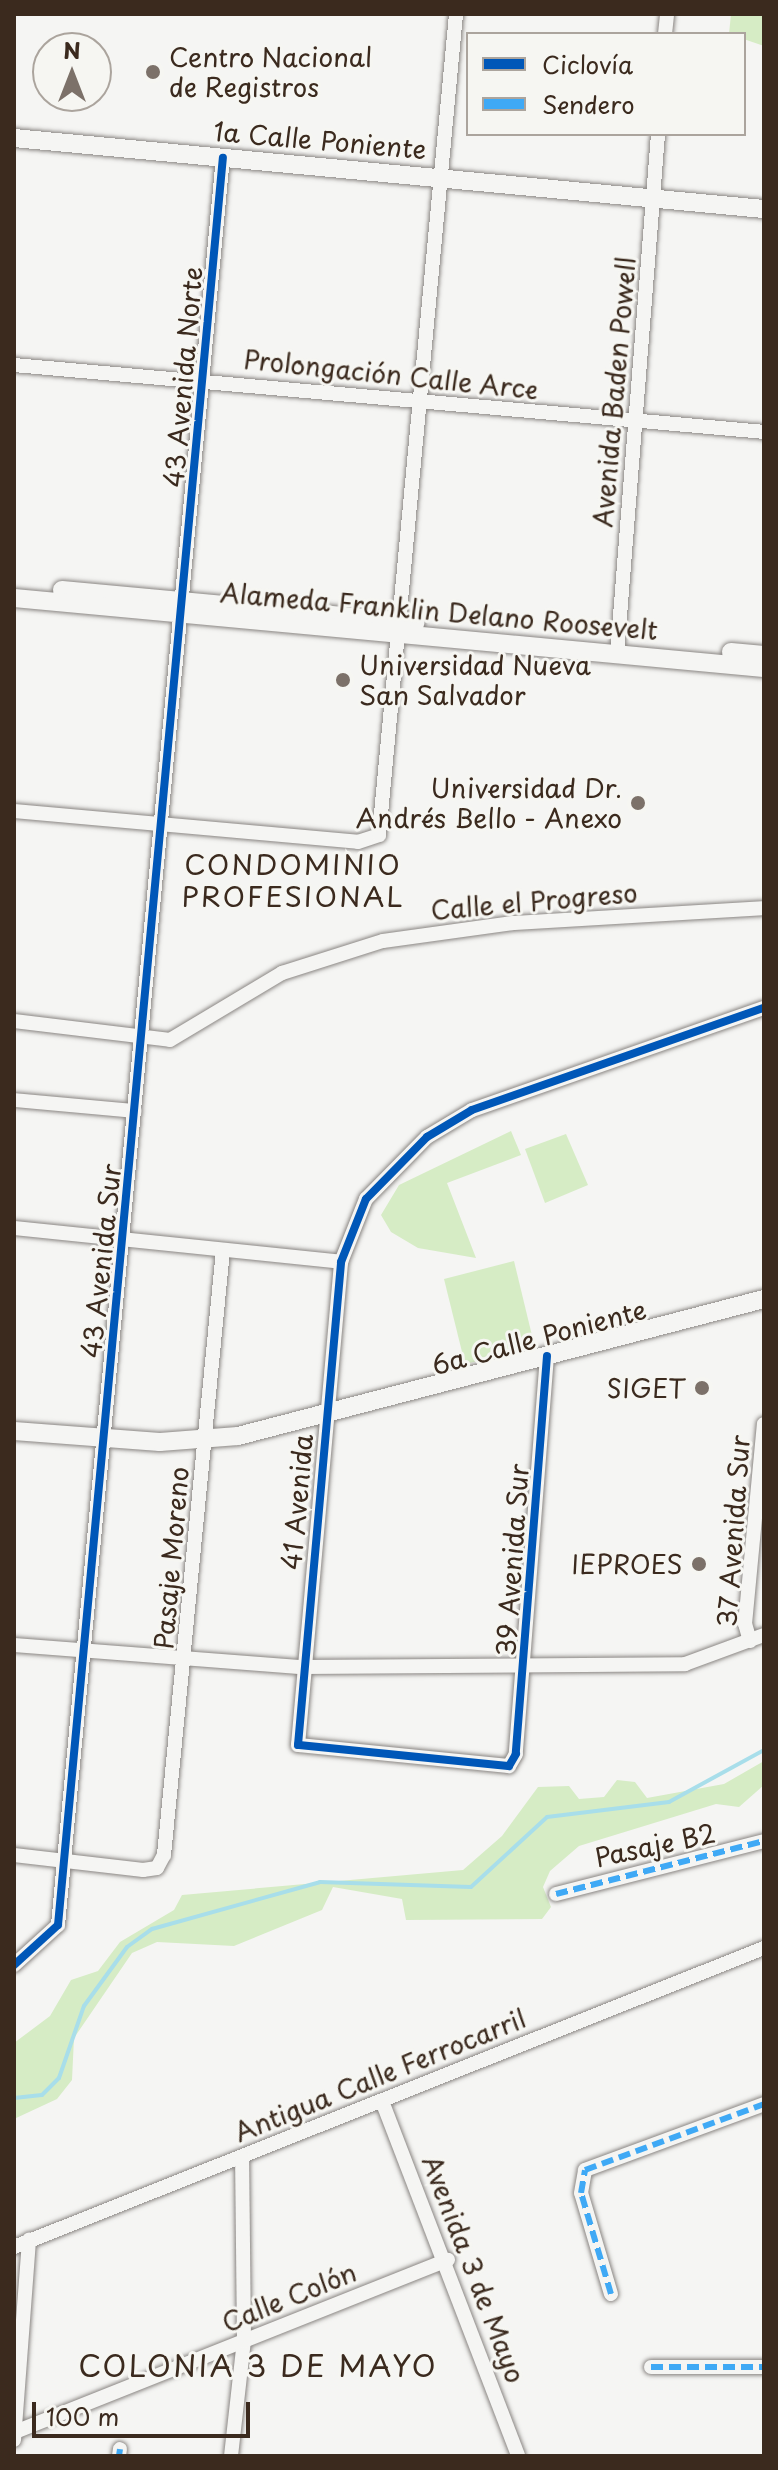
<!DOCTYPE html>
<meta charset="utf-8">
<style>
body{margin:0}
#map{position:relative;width:778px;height:2470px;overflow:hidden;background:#f5f5f3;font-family:"Playpen Sans",sans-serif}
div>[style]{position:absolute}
.green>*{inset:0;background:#d6ecc5}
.stream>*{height:4px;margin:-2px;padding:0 2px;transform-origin:2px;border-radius:2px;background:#a8deea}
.roads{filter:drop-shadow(0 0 2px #8a8683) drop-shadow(0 0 2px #8a8683)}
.street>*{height:14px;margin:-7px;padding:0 7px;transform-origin:7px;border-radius:7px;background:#f5f5f3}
.secondary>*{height:18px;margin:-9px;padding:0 9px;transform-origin:9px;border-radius:9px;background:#f5f5f3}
.quiet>*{height:6px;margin-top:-3px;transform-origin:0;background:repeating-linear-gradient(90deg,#3fa9f5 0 12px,transparent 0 18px)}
.cycleway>*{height:8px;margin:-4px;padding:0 4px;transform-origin:4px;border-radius:4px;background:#0057b8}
.dots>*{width:22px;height:22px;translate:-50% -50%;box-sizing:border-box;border:4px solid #f6f6f2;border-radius:50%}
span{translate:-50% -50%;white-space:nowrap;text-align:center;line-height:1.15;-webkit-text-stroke:6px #f6f6f2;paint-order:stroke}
.poi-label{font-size:26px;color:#3b2a1e}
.left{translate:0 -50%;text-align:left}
.right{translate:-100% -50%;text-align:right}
.street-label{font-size:26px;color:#3b2a1e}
.neighbourhood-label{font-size:28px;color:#3b2a1e;letter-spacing:2px}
.quarter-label{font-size:30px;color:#3b2a1e;letter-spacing:2px}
.frame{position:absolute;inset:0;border:16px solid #3b2a1e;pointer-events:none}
.legend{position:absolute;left:466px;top:32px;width:280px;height:104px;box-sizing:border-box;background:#f6f6f2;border:2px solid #aba49d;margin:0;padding:10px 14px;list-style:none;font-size:24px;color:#3b2a1e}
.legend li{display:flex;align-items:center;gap:16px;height:40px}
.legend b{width:40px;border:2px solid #aba49d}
.north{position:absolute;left:32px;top:32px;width:80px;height:80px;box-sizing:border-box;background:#f6f6f2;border:2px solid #aba49d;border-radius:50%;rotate:0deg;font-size:22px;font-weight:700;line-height:32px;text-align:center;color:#3b2a1e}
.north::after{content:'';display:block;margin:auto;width:28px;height:36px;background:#7c7169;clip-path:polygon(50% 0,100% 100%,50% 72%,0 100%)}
.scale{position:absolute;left:32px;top:2402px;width:218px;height:36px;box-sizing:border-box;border:4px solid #3b2a1e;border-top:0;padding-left:10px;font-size:24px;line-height:28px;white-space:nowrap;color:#3b2a1e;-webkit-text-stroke:6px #f6f6f2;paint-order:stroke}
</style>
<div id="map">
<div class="green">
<div style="clip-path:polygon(731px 14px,764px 14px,764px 46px,729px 34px)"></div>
<div style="clip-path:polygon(511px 1131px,521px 1155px,447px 1183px,476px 1258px,418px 1248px,391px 1232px,381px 1215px,399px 1185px)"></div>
<div style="clip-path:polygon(566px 1134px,588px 1185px,545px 1203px,525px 1149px)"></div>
<div style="clip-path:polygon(514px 1261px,535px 1348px,465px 1364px,444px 1279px)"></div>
<div style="clip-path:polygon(764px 1761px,764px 1785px,739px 1807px,716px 1804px,579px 1846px,550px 1871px,543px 1887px,551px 1907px,542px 1919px,406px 1920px,402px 1899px,333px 1887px,322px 1910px,234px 1946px,157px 1942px,132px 1953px,74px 2038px,72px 2080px,57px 2099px,14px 2119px,14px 2043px,50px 2016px,71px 1980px,98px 1971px,120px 1942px,174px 1910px,182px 1895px,463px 1870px,502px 1836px,538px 1787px,569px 1786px,579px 1799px,604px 1797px,617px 1780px,635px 1782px,647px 1798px,724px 1784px)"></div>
</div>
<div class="stream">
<div style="left:14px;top:2098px;width:28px;rotate:-6deg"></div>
<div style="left:42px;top:2095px;width:24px;rotate:-45deg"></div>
<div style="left:59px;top:2078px;width:76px;rotate:-70.9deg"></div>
<div style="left:84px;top:2006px;width:73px;rotate:-53.9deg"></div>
<div style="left:127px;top:1947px;width:31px;rotate:-36deg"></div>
<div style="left:152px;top:1929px;width:174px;rotate:-15.6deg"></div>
<div style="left:320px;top:1882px;width:151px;rotate:1.9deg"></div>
<div style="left:471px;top:1887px;width:103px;rotate:-42.6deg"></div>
<div style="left:547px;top:1817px;width:123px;rotate:-7deg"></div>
<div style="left:669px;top:1802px;width:108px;rotate:-28.7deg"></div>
</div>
<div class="roads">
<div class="street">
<div style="left:665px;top:34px;width:20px;rotate:-84deg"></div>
<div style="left:14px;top:365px;width:753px;rotate:5.1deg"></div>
<div style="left:617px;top:654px;width:522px;rotate:-85.49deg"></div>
<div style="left:14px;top:811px;width:345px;rotate:5.1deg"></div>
<div style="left:358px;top:842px;width:22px;rotate:-18deg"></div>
<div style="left:379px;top:835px;width:825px;rotate:-84.64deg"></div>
<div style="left:14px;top:1021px;width:157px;rotate:6.9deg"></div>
<div style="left:170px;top:1040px;width:131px;rotate:-30.9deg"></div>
<div style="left:282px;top:973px;width:106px;rotate:-17.6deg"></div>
<div style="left:383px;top:941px;width:131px;rotate:-7.9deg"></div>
<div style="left:513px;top:923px;width:251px;rotate:-3.4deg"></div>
<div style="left:14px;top:1100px;width:121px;rotate:5.2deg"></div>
<div style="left:14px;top:1228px;width:329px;rotate:5.9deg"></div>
<div style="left:547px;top:1356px;width:399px;rotate:94.5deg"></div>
<div style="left:516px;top:1754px;width:14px;rotate:120deg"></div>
<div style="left:509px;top:1766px;width:212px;rotate:-174.3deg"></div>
<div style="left:298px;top:1745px;width:485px;rotate:-84.9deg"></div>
<div style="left:341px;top:1262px;width:68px;rotate:-68.4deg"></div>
<div style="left:366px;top:1199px;width:87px;rotate:-45.5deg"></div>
<div style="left:427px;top:1137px;width:52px;rotate:-31deg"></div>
<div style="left:472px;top:1110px;width:309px;rotate:-19.3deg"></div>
<div style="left:750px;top:1641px;width:18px;rotate:-106deg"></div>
<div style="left:745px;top:1624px;width:201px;rotate:-84.6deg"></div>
<div style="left:14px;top:1645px;width:289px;rotate:4.4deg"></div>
<div style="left:302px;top:1667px;width:383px;rotate:-0.4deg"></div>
<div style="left:685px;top:1664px;width:84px;rotate:-20.2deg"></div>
<div style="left:14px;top:1855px;width:130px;rotate:6.6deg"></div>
<div style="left:143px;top:1870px;width:14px;rotate:-8deg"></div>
<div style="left:157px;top:1868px;width:15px;rotate:-62deg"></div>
<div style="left:164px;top:1855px;width:608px;rotate:-84.43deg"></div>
<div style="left:556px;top:1894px;width:215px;rotate:-14.3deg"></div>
<div style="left:14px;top:1965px;width:59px;rotate:-42.3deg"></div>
<div style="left:58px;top:1925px;width:1775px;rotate:-84.67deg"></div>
<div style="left:382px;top:2101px;width:380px;rotate:69deg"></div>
<div style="left:14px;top:2247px;width:807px;rotate:-21.74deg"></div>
<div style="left:611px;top:2294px;width:105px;rotate:-106.5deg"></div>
<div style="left:581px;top:2193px;width:23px;rotate:-80deg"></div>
<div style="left:585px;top:2170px;width:191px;rotate:-20.2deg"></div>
<div style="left:651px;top:2367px;width:113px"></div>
<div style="left:15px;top:2432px;width:466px;rotate:-21.7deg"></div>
<div style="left:14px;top:2440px;width:201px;rotate:-85.7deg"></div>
<div style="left:119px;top:2456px;width:7px;rotate:-82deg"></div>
<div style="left:231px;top:2456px;width:116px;rotate:-83.6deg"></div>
<div style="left:244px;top:2341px;width:183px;rotate:-90.6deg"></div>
</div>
<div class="secondary">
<div style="left:14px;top:138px;width:753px;rotate:5.41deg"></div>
<div style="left:62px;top:590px;width:355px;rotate:5.3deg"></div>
<div style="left:14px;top:598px;width:753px;rotate:5.33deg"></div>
<div style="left:731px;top:652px;width:33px;rotate:5deg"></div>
<div style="left:14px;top:1431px;width:146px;rotate:4.3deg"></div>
<div style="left:160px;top:1442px;width:78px;rotate:-4.4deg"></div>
<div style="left:238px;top:1436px;width:544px;rotate:-14.6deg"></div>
</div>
</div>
<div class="quiet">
<div style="left:556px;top:1894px;width:215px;rotate:-14.3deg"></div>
<div style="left:611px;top:2294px;width:105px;rotate:-106.5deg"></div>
<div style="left:581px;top:2193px;width:23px;rotate:-80deg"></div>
<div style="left:585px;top:2170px;width:191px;rotate:-20.2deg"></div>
<div style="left:651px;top:2367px;width:113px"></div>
<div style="left:119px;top:2456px;width:7px;rotate:-82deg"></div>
</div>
<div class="cycleway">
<div style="left:547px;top:1356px;width:399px;rotate:94.5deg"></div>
<div style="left:516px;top:1754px;width:14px;rotate:120deg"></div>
<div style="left:509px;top:1766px;width:212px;rotate:-174.3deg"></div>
<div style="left:298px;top:1745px;width:485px;rotate:-84.9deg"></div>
<div style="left:341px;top:1262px;width:68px;rotate:-68.4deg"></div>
<div style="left:366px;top:1199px;width:87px;rotate:-45.5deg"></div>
<div style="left:427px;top:1137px;width:52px;rotate:-31deg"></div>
<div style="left:472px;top:1110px;width:309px;rotate:-19.3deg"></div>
<div style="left:14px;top:1965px;width:59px;rotate:-42.3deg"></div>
<div style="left:58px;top:1925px;width:1775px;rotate:-84.67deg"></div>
</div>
<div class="dots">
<div style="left:153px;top:72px;background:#7c7169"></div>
<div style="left:343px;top:680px;background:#7c7169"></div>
<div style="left:638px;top:803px;background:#7c7169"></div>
<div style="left:702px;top:1388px;background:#7c7169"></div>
<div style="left:699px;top:1564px;background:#7c7169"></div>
</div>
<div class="poi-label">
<span class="left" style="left:169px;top:72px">Centro Nacional<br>de Registros</span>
<span class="left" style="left:359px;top:680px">Universidad Nueva<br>San Salvador</span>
<span class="right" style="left:622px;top:803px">Universidad Dr.<br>Andrés Bello - Anexo</span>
<span class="right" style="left:686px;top:1388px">SIGET</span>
<span class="right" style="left:683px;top:1564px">IEPROES</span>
</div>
<div class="street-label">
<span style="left:320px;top:140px;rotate:5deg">1a Calle Poniente</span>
<span style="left:391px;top:374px;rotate:6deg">Prolongación Calle Arce</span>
<span style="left:183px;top:377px;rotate:-85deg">43 Avenida Norte</span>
<span style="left:614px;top:392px;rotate:-85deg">Avenida Baden Powell</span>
<span style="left:439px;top:611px;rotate:5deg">Alameda Franklin Delano Roosevelt</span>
<span style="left:534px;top:901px;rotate:-5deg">Calle el Progreso</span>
<span style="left:101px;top:1261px;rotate:-84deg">43 Avenida Sur</span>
<span style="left:539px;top:1337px;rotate:-15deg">6a Calle Poniente</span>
<span style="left:297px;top:1502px;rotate:-85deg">41 Avenida</span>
<span style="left:733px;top:1531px;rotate:-86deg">37 Avenida Sur</span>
<span style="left:171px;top:1558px;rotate:-85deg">Pasaje Moreno</span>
<span style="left:512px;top:1560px;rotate:-86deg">39 Avenida Sur</span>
<span style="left:655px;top:1845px;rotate:-12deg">Pasaje B2</span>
<span style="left:380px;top:2075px;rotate:-22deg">Antigua Calle Ferrocarril</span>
<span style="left:474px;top:2269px;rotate:69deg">Avenida 3 de Mayo</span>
<span style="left:289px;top:2297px;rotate:-22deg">Calle Colón</span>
</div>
<div class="neighbourhood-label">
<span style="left:293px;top:880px">CONDOMINIO<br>PROFESIONAL</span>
</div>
<div class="quarter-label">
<span style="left:258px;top:2365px">COLONIA 3 DE MAYO</span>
</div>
<div class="frame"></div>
<ul class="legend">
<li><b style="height:10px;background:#0057b8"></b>Ciclovía</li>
<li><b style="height:10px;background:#3fa9f5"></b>Sendero</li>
</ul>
<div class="north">N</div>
<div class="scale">100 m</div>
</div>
